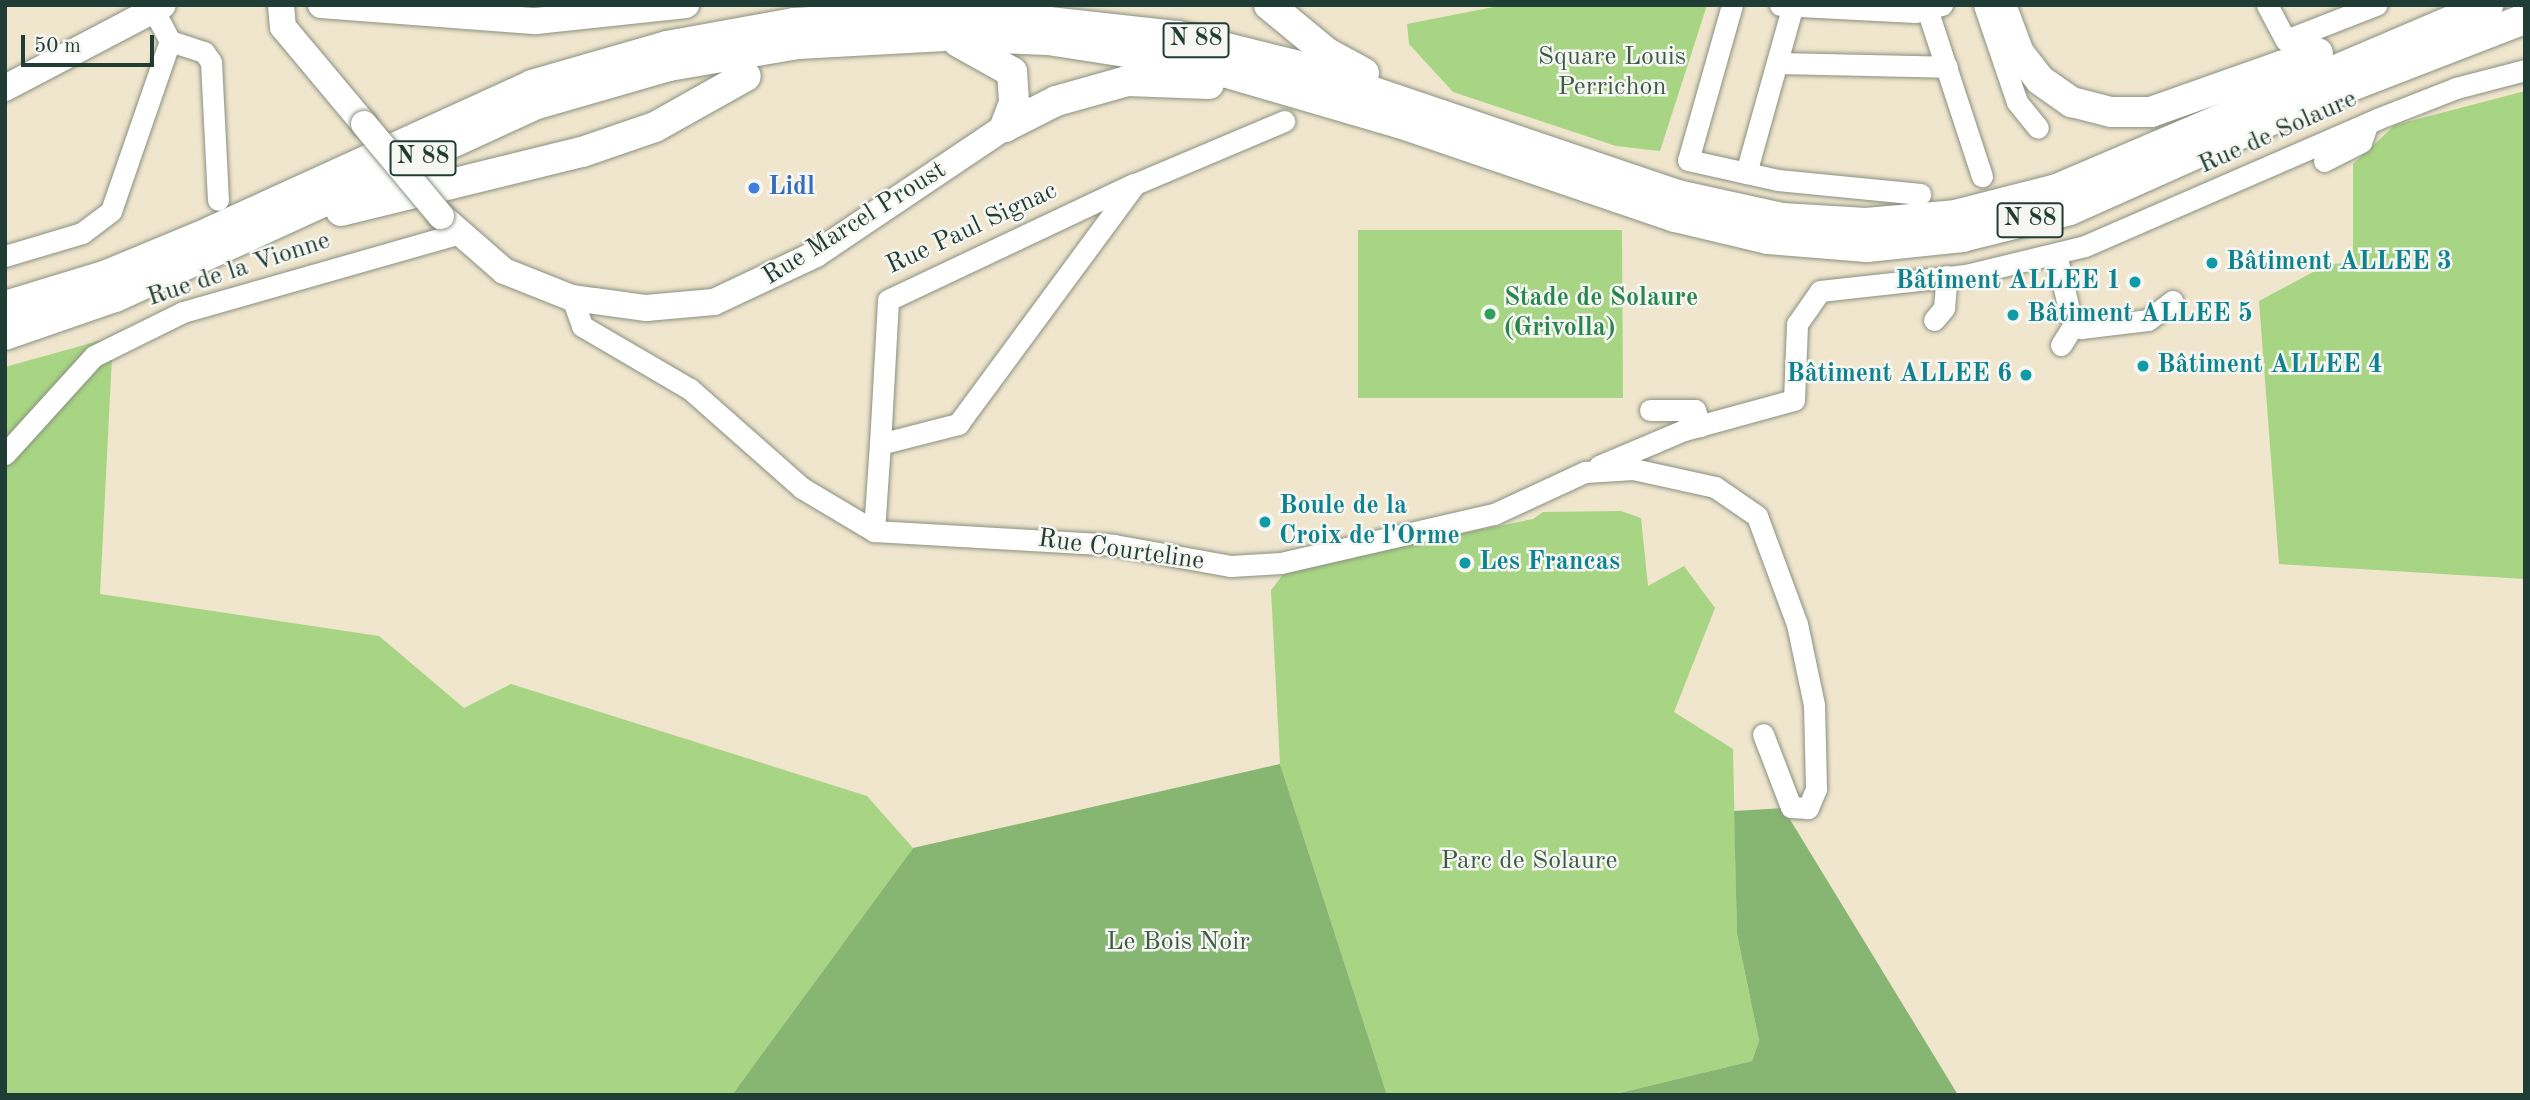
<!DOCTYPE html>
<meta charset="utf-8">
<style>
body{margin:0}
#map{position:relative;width:2530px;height:1100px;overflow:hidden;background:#f0e5cd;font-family:"Old Standard TT",serif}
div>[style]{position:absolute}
.green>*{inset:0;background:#a8d583}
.forest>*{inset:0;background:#86b671}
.roads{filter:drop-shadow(0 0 2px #889180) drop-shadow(0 0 2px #889180)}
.minor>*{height:21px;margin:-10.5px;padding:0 10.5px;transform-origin:10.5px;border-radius:10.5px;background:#fff}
.major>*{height:26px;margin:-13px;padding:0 13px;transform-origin:13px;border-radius:13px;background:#fff}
.highway>*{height:30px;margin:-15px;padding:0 15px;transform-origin:15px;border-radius:15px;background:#fff}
.bridges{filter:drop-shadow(0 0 2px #889180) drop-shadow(0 0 2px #889180)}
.major-bridge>*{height:26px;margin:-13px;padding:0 13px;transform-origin:13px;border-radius:13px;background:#fff}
.dots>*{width:19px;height:19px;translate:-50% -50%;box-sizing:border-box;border:4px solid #f6f6f2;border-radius:50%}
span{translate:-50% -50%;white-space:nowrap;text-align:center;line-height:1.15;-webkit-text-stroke:5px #f6f6f2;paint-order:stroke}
.shield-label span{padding:2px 5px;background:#f6f6f2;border:2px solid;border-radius:5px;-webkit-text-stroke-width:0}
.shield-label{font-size:24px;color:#1f3d34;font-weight:700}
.park-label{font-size:26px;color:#3a5b44}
.street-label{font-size:26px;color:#1f3d34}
.shop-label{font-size:26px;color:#366cbe;font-weight:700}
.left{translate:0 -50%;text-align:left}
.culture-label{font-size:26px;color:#0d838f;font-weight:700}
.right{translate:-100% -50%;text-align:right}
.leisure-label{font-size:26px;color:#27864d;font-weight:700}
.frame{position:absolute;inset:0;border:7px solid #1f3d34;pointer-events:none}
.scale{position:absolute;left:21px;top:35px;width:133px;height:32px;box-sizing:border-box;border:4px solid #1f3d34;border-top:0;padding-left:9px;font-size:21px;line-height:24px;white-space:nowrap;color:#1f3d34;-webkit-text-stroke:5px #f6f6f2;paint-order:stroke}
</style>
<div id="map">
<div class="green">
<div style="clip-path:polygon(1504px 5px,1707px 5px,1660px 151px,1616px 146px,1453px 92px,1409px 44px,1407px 24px)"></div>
<div style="clip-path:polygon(2525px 91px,2525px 579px,2279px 564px,2259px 301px,2328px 264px,2353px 263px,2353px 164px,2395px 125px)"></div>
<div style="clip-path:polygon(1358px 230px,1622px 230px,1623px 398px,1358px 398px)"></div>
<div style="clip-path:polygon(113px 337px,100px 594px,379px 636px,464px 708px,511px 684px,867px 796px,913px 848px,732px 1095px,5px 1095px,5px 367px)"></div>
<div style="clip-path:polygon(1621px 511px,1641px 518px,1648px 586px,1684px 566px,1715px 608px,1674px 712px,1733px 749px,1737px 934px,1759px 1041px,1752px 1061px,1611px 1095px,1387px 1095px,1280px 764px,1271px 590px,1288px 568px,1533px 519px,1543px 512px)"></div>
</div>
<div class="forest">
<div style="clip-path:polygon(1280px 764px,1387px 1095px,732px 1095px,913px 848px)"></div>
<div style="clip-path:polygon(1783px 808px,1958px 1095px,1611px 1095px,1752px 1061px,1759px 1041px,1737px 934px,1734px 811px)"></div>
</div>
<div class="roads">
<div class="minor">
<div style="left:1732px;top:5px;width:161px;rotate:105.8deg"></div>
<div style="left:1688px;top:160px;width:92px;rotate:12.5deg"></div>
<div style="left:1778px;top:180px;width:143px;rotate:5.6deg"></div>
<div style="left:1780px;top:5px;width:135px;rotate:3deg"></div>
<div style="left:1915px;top:12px;width:28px;rotate:-15deg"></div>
<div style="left:1984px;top:5px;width:102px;rotate:71.2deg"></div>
<div style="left:2017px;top:102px;width:33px;rotate:51deg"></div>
<div style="left:2267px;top:5px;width:40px;rotate:62deg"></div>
<div style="left:2286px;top:40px;width:97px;rotate:-21.3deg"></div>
<div style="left:1927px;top:9px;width:176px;rotate:71.8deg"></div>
<div style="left:170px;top:41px;width:36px;rotate:18deg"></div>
<div style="left:204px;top:52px;width:12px;rotate:55deg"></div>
<div style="left:211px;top:62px;width:138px;rotate:87.1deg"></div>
<div style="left:1777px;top:63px;width:170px;rotate:1.3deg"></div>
<div style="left:2324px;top:161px;width:42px;rotate:-27.2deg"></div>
<div style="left:2361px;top:142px;width:20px;rotate:-70deg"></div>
<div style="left:1746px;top:173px;width:171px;rotate:-74.4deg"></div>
<div style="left:2056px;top:254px;width:62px;rotate:76.9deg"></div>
<div style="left:2070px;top:314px;width:18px;rotate:52deg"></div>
<div style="left:2081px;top:328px;width:67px;rotate:-6.8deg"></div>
<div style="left:2148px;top:320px;width:31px;rotate:-38deg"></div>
<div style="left:5px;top:256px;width:80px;rotate:-16.6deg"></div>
<div style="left:82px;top:233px;width:36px;rotate:-37deg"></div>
<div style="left:111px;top:211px;width:180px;rotate:-70.9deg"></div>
<div style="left:170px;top:41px;width:34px;rotate:-118deg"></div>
<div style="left:572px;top:298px;width:30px;rotate:70deg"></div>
<div style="left:582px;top:326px;width:125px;rotate:30.3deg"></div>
<div style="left:690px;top:389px;width:149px;rotate:41.5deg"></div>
<div style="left:802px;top:488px;width:84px;rotate:30.8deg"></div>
<div style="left:874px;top:531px;width:240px;rotate:3.3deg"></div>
<div style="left:1114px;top:545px;width:119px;rotate:10.2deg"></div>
<div style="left:1231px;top:566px;width:50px;rotate:-3.4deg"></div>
<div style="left:1281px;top:563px;width:219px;rotate:-13deg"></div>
<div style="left:1494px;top:514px;width:100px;rotate:-24.8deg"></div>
<div style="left:1585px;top:472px;width:48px;rotate:-3.6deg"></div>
<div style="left:1633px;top:469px;width:84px;rotate:12.4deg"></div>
<div style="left:1715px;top:487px;width:51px;rotate:34.6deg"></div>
<div style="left:1757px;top:516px;width:115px;rotate:69.7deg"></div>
<div style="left:1797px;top:624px;width:83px;rotate:78.1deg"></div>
<div style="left:1814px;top:705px;width:84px;rotate:88.6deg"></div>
<div style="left:1816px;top:789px;width:21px;rotate:113deg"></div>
<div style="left:1808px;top:808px;width:17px;rotate:-177deg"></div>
<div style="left:1791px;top:807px;width:78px;rotate:-111deg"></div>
<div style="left:1934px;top:320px;width:16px;rotate:-50deg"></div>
<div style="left:1944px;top:308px;width:32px;rotate:-85deg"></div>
<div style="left:2061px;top:345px;width:26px;rotate:-58deg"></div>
<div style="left:1650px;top:410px;width:45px"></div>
<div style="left:1695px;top:410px;width:17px;rotate:73deg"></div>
<div style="left:880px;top:444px;width:144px;rotate:-86.8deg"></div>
<div style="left:888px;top:300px;width:271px;rotate:-25.3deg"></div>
<div style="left:5px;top:454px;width:132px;rotate:-47.8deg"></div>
<div style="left:94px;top:356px;width:99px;rotate:-26.3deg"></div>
<div style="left:183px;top:312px;width:284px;rotate:-15.9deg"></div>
<div style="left:1599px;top:466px;width:92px;rotate:-23deg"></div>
<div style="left:1684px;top:430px;width:114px;rotate:-15.3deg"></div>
<div style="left:1794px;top:400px;width:76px;rotate:-87.7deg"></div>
<div style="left:1797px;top:324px;width:40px;rotate:-55.1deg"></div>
<div style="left:1820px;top:291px;width:147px;rotate:-6.3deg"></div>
<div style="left:1966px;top:275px;width:122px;rotate:-13.7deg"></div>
<div style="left:2085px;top:246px;width:318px;rotate:-23.5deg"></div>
<div style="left:2377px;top:119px;width:85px;rotate:-21.4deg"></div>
<div style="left:2456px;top:88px;width:71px;rotate:-14.6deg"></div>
<div style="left:874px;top:531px;width:87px;rotate:-86.1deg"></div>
<div style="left:880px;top:444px;width:81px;rotate:-14.4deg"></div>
<div style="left:958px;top:424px;width:298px;rotate:-53.6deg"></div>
<div style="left:1135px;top:184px;width:162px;rotate:-22.9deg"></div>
</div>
<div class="major">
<div style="left:281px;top:5px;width:22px;rotate:85deg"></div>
<div style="left:283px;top:27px;width:126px;rotate:50.1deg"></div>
<div style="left:321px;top:5px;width:216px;rotate:4.3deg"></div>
<div style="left:536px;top:21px;width:151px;rotate:-6.1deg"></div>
<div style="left:5px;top:88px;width:178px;rotate:-27.7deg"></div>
<div style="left:441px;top:216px;width:84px;rotate:41.1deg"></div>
<div style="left:504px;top:271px;width:73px;rotate:21.7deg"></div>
<div style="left:572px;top:298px;width:75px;rotate:7.7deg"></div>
<div style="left:646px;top:308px;width:68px;rotate:-5deg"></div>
<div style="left:714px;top:302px;width:113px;rotate:-25.2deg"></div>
<div style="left:816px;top:254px;width:228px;rotate:-33.9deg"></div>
</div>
<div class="highway">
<div style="left:1269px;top:5px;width:75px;rotate:39.6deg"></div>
<div style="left:1327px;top:53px;width:42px;rotate:28.4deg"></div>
<div style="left:2001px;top:5px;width:51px;rotate:69.4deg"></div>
<div style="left:2019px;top:53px;width:34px;rotate:52deg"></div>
<div style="left:2040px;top:80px;width:39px;rotate:35deg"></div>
<div style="left:2072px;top:102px;width:40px;rotate:14.4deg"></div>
<div style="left:2111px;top:112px;width:40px"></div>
<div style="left:2151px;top:112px;width:177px;rotate:-19.5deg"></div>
<div style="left:958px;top:42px;width:62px;rotate:29.1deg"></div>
<div style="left:1012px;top:72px;width:31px;rotate:86deg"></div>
<div style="left:1014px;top:103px;width:26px;rotate:111deg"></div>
<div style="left:1005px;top:127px;width:57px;rotate:-27deg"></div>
<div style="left:1056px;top:101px;width:74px;rotate:-15.7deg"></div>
<div style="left:1127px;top:81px;width:82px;rotate:2.1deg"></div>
<div style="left:341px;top:211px;width:248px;rotate:-13.8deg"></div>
<div style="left:582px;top:152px;width:77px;rotate:-18.9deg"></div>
<div style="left:655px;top:127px;width:104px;rotate:-29.3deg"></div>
<div style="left:5px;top:306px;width:103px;rotate:-16.9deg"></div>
<div style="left:104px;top:276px;width:115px;rotate:-22.5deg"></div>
<div style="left:210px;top:232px;width:354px;rotate:-24.5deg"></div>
<div style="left:532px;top:85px;width:141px;rotate:-16.1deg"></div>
<div style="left:667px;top:46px;width:129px;rotate:-10.3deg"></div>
<div style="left:794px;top:23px;width:174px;rotate:-3.3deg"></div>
<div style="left:968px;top:13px;width:211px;rotate:6.3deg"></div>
<div style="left:1178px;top:36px;width:120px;rotate:14deg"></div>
<div style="left:1294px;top:65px;width:404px;rotate:18.7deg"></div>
<div style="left:1677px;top:195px;width:107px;rotate:12.4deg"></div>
<div style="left:1782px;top:218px;width:84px;rotate:3.4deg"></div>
<div style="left:1866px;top:223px;width:89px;rotate:-5.1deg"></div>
<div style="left:1955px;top:215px;width:105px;rotate:-14.3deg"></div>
<div style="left:2057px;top:189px;width:469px;rotate:-23.1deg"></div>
<div style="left:5px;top:335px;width:116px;rotate:-19.1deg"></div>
<div style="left:115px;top:297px;width:464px;rotate:-24.6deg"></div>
<div style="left:537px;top:104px;width:137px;rotate:-16.1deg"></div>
<div style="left:669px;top:66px;width:131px;rotate:-9.7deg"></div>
<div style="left:798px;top:44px;width:147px;rotate:-3.1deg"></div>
<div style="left:945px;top:36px;width:103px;rotate:2.2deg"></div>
<div style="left:1048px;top:40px;width:144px;rotate:8.8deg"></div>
<div style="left:1190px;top:62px;width:218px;rotate:16.3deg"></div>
<div style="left:1399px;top:123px;width:292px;rotate:18.8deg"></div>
<div style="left:1675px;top:217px;width:96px;rotate:13.3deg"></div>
<div style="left:1768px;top:239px;width:99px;rotate:4.6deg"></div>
<div style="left:1867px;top:247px;width:96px;rotate:-6deg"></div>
<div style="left:1962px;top:237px;width:111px;rotate:-14deg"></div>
<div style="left:2070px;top:210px;width:279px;rotate:-24.1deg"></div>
<div style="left:2325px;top:96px;width:214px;rotate:-21.1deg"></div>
</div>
</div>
<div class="bridges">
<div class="major-bridge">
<div style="left:364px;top:124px;width:120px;rotate:50.1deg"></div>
</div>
</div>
<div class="dots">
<div style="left:754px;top:188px;background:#3f7fe0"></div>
<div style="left:2212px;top:263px;background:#0f9aa8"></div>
<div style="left:2135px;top:282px;background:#0f9aa8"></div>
<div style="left:1490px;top:314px;background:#2e9e5b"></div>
<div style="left:2013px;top:315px;background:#0f9aa8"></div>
<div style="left:2143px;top:366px;background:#0f9aa8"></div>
<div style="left:2026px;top:375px;background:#0f9aa8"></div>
<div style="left:1265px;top:522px;background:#0f9aa8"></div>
<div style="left:1465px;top:563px;background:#0f9aa8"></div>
</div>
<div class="shield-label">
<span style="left:1196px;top:40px">N 88</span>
<span style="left:423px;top:158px">N 88</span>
<span style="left:2030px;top:220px">N 88</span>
</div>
<div class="park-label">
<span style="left:1612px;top:73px">Square Louis<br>Perrichon</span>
<span style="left:1529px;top:862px">Parc de Solaure</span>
<span style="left:1178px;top:943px">Le Bois Noir</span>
</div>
<div class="street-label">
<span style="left:2278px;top:133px;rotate:-24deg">Rue de Solaure</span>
<span style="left:855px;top:224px;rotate:-32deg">Rue Marcel Proust</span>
<span style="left:972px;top:229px;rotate:-25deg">Rue Paul Signac</span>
<span style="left:239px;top:270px;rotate:-18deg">Rue de la Vionne</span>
<span style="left:1121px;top:551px;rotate:8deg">Rue Courteline</span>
</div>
<div class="shop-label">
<span class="left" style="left:768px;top:188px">Lidl</span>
</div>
<div class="culture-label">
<span class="left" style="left:2226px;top:263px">Bâtiment ALLEE 3</span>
<span class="right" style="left:2121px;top:282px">Bâtiment ALLEE 1</span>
<span class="left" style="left:2027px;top:315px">Bâtiment ALLEE 5</span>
<span class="left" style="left:2157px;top:366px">Bâtiment ALLEE 4</span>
<span class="right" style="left:2012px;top:375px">Bâtiment ALLEE 6</span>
<span class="left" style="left:1279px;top:522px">Boule de la<br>Croix de l'Orme</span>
<span class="left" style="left:1479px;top:563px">Les Francas</span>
</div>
<div class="leisure-label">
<span class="left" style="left:1504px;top:314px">Stade de Solaure<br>(Grivolla)</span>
</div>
<div class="frame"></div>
<div class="scale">50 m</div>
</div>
